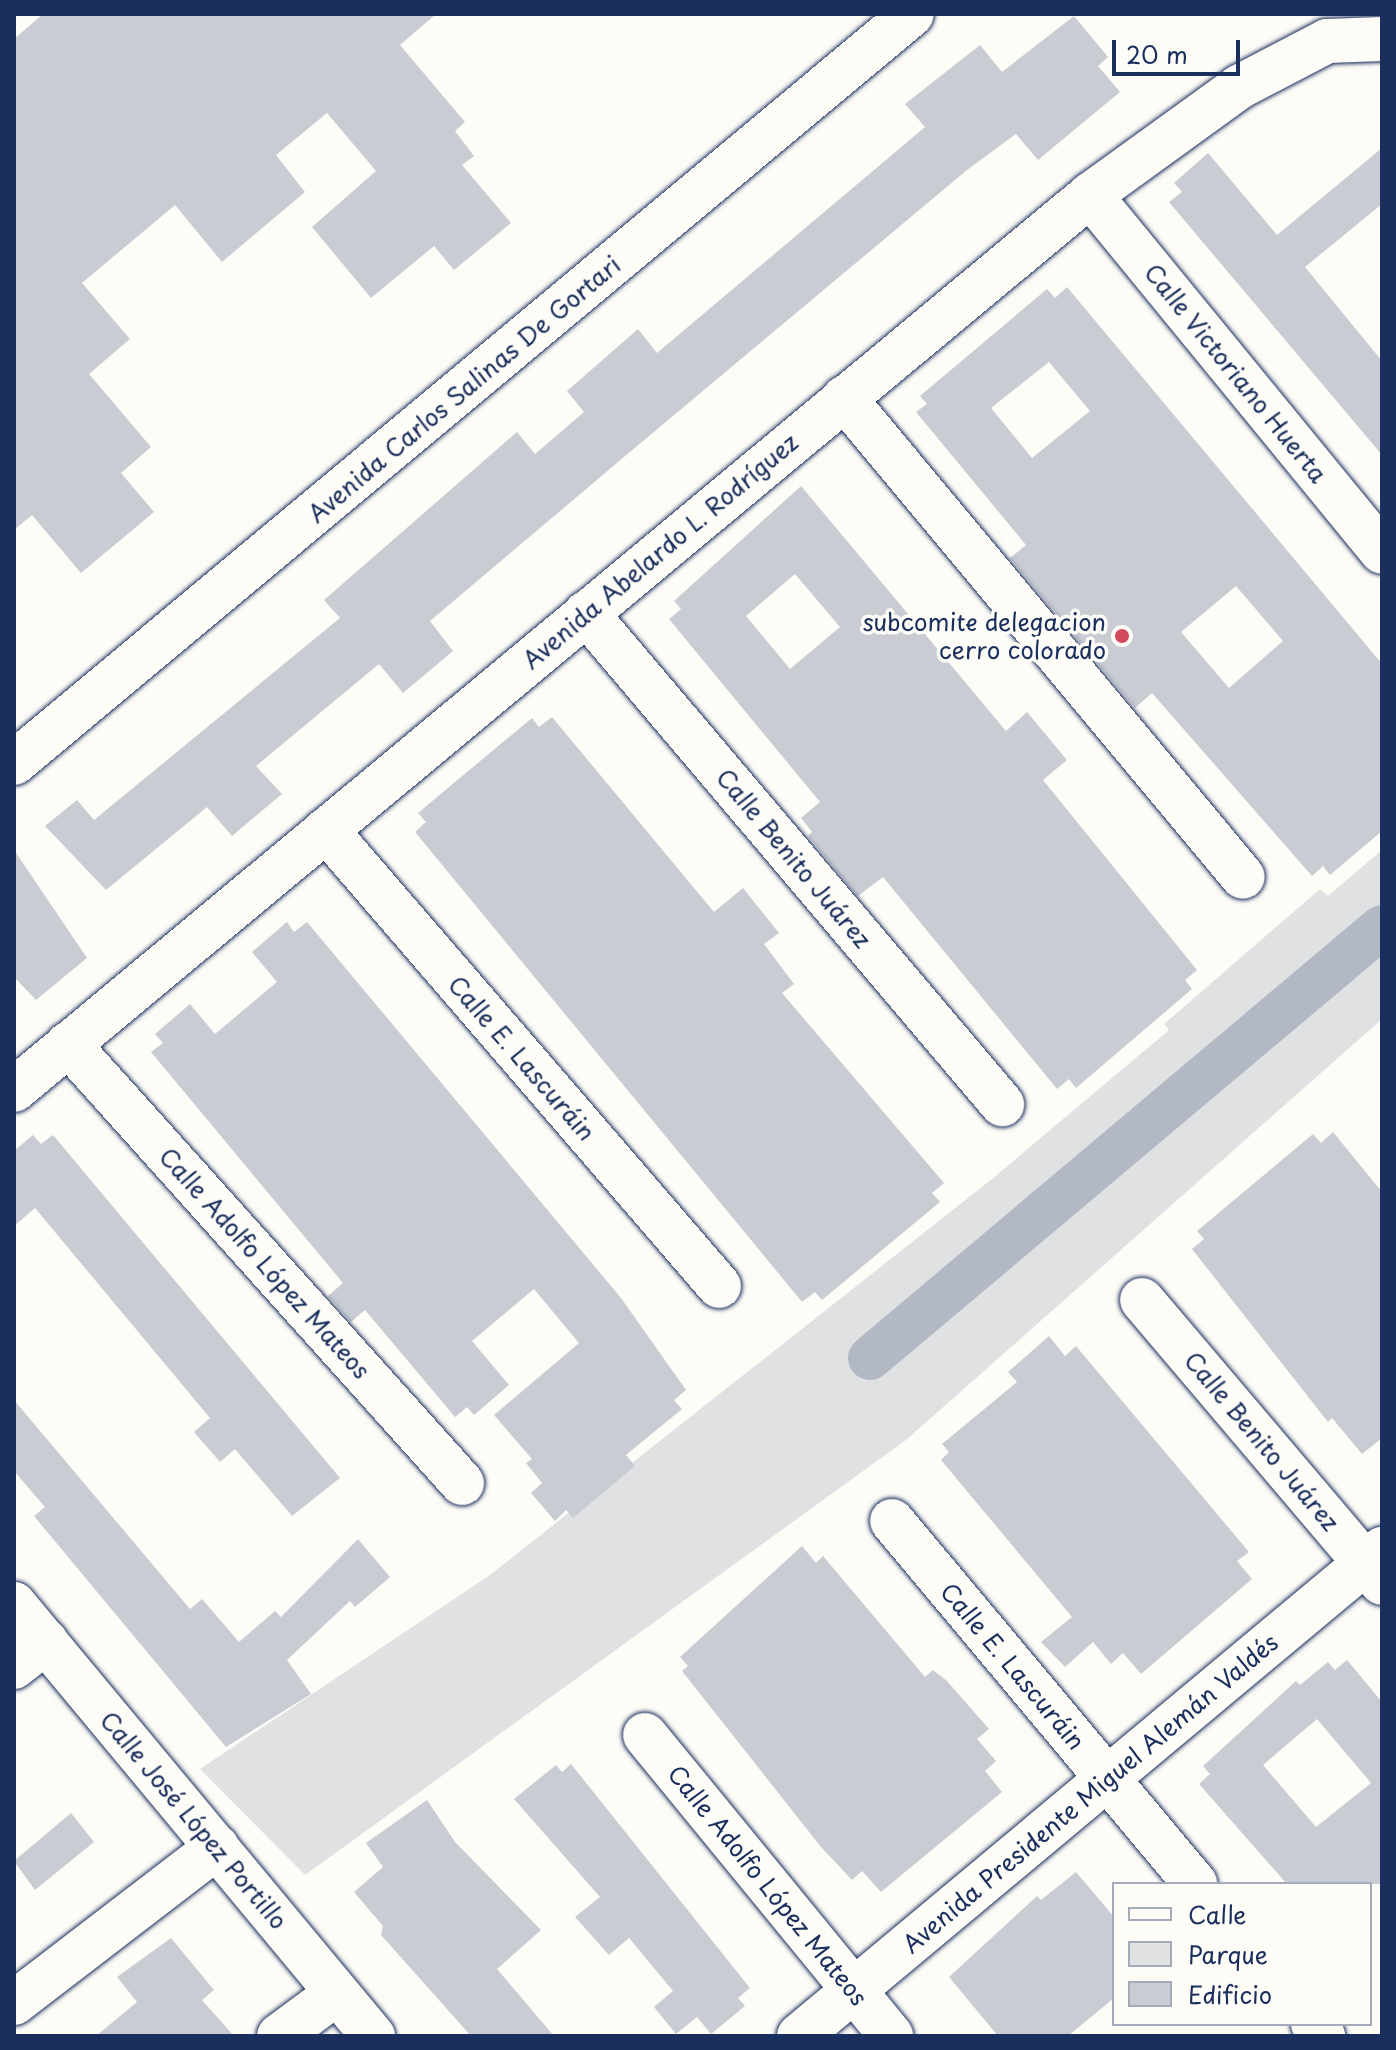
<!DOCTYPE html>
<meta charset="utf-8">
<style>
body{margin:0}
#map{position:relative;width:1396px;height:2050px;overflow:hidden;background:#fdfcf7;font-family:"Playpen Sans",sans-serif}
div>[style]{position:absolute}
.green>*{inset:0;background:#e0e1e3}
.canal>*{height:44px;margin:-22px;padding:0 22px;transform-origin:22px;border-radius:22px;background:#b3b8c5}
.building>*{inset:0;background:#c9ccd3}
.roads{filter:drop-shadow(0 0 2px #1b2f5e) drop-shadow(0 0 2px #1b2f5e)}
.minor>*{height:44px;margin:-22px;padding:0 22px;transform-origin:22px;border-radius:22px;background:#fdfcf7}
.dots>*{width:22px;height:22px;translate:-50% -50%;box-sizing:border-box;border:4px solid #fdfcf7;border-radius:50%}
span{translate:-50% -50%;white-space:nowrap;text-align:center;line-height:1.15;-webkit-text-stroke:7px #fdfcf7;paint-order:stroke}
.street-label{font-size:24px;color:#1b2f5e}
.poi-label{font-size:24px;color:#1b2f5e}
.right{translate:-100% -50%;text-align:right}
.frame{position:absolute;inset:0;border:16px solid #1b2f5e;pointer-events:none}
.legend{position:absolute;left:1112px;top:1882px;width:260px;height:144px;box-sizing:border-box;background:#fdfcf7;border:2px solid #a3aaba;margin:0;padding:10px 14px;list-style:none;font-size:24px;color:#1b2f5e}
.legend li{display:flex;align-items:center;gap:16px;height:40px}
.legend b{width:40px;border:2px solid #a3aaba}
.scale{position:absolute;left:1112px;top:40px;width:128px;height:36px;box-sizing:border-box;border:4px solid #1b2f5e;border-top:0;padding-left:10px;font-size:24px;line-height:28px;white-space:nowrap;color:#1b2f5e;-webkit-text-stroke:6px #fdfcf7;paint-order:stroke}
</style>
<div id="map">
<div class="green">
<div style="clip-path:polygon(1382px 850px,1382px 1019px,906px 1440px,305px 1875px,200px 1769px,490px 1575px,992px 1179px,1169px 1030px,1164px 1024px,1320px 889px,1328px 896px)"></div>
</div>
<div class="canal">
<div style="left:870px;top:1358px;width:669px;rotate:-40.09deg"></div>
</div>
<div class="building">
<div style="clip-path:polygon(43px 14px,436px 14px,400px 45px,465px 122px,455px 131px,474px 156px,462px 165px,511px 223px,454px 270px,434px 246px,371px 298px,312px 227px,376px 171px,327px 113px,276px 155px,305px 192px,222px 262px,175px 205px,82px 283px,130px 339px,89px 374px,151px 447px,121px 473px,154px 512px,81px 573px,32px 515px,14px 530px,14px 39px)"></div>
<div style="clip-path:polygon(1074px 16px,1108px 57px,1098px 66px,1120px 92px,1038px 160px,1016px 134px,967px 170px,624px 457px,430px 621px,453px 651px,403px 693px,379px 664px,256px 766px,282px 794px,232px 836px,207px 807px,106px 890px,45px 826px,77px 800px,94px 820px,340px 618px,324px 600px,517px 432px,535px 454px,584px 412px,567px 391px,638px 329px,657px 353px,925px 127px,905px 104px,980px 45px,1002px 72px)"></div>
<div style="clip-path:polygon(1382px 148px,1382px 204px,1305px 267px,1382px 361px,1382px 455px,1169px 202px,1182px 192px,1174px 183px,1208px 153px,1277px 235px)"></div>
<div style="clip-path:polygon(evenodd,1067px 287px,1382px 664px,1382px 831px,1330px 875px,1323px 866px,1312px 876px,1152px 693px,1135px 708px,1010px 558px,1026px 545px,916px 412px,927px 404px,920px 396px,1047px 289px,1055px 298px,1067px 287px,1049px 362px,1090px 411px,1032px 458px,991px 408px,1049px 362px,1067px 287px,1236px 586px,1283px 641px,1229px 688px,1181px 632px,1236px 586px)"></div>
<div style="clip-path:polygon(evenodd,801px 486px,1006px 731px,1027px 712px,1067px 760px,1043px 780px,1197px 970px,1185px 980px,1192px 989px,1076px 1088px,1069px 1079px,1057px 1089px,883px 877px,858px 896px,808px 836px,812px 832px,801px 818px,820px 802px,669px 619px,681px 609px,674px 601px,801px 486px,795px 574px,840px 627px,790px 669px,746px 616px,795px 574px)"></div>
<div style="clip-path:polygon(552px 717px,714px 912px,743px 888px,779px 933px,764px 944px,794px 984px,782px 993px,944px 1183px,932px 1193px,940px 1202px,822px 1300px,815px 1292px,802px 1302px,415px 832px,426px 822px,418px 813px,473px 767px,532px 718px,539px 727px)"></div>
<div style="clip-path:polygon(14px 850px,87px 958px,36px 1000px,14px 977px)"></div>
<div style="clip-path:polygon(287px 922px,294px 932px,307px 922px,621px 1298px,686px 1390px,674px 1400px,682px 1409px,626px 1455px,635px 1466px,573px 1518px,566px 1510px,555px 1521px,531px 1493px,542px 1483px,526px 1463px,532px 1459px,494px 1415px,579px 1343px,534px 1289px,472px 1341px,509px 1385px,474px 1415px,467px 1407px,455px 1417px,365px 1310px,351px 1322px,328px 1296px,343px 1283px,151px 1052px,163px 1043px,155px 1034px,190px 1004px,215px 1034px,277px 982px,252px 952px)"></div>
<div style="clip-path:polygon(1333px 1132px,1382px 1192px,1382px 1438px,1362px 1454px,1332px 1418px,1328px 1422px,1192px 1249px,1204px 1239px,1197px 1231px,1313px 1134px,1321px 1143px)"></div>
<div style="clip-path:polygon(33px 1135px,41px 1144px,53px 1135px,340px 1478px,292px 1516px,235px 1449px,220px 1462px,194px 1432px,210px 1418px,35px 1208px,14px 1226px,14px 1151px)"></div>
<div style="clip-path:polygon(1049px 1336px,1065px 1356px,1076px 1346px,1249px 1552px,1237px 1561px,1252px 1579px,1141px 1674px,1123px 1653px,1111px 1664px,1093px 1642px,1065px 1667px,1041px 1642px,1072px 1617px,941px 1460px,949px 1452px,942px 1444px,1017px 1382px,1008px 1372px)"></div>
<div style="clip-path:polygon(14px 1400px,190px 1609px,202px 1599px,239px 1642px,275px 1611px,281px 1617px,358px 1539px,390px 1577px,355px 1607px,350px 1601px,287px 1660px,311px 1694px,226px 1747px,34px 1516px,45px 1507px,14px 1471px)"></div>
<div style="clip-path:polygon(802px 1546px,816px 1563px,823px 1556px,925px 1677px,933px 1670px,947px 1681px,989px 1729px,977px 1739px,996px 1761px,985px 1771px,1002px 1792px,881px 1892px,862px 1871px,852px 1880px,821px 1847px,682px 1671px,688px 1666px,680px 1657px)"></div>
<div style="clip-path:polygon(evenodd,1347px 1660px,1382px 1702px,1382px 1884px,1287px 1884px,1199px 1784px,1210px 1774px,1203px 1766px,1296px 1681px,1300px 1685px,1328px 1662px,1335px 1670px,1347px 1660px,1317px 1719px,1371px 1783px,1316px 1827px,1263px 1765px,1317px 1719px)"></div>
<div style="clip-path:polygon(571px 1764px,750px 1988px,738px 1998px,745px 2006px,711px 2034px,697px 2017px,676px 2034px,654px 2007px,673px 1991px,629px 1938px,609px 1955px,575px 1917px,600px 1897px,514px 1799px,556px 1765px,562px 1772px)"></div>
<div style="clip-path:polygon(427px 1800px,455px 1842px,541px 1930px,497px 1969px,554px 2036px,471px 2036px,381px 1935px,383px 1926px,354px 1892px,383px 1867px,366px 1843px)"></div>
<div style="clip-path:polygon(71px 1813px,94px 1842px,35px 1890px,14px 1861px)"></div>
<div style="clip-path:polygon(1076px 1872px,1114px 1917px,1114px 1998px,1068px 2036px,998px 2036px,949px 1977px,1037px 1896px,1041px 1900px)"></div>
<div style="clip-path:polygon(171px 1938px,214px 1990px,202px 2000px,234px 2036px,96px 2036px,137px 2002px,117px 1977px)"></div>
</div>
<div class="roads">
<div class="minor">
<div style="left:1090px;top:195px;width:461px;rotate:50.7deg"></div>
<div style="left:844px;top:398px;width:623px;rotate:50.21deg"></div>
<div style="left:586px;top:613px;width:644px;rotate:49.73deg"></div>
<div style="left:14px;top:763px;width:1169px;rotate:-39.83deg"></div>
<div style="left:326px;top:830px;width:602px;rotate:49.24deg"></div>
<div style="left:68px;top:1044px;width:590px;rotate:48.09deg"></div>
<div style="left:14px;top:1090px;width:1400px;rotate:-39.75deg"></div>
<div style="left:1090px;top:195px;width:184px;rotate:-35.9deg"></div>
<div style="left:1239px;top:87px;width:99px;rotate:-27.6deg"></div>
<div style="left:1327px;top:41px;width:55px;rotate:-2.1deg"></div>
<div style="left:1142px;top:1300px;width:371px;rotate:49.7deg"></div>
<div style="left:892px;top:1521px;width:473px;rotate:50.1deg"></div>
<div style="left:14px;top:1604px;width:562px;rotate:50.27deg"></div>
<div style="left:14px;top:1667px;width:41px;rotate:-38deg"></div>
<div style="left:645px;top:1735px;width:389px;rotate:50.7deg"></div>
<div style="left:14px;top:2003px;width:256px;rotate:-37.5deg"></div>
<div style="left:1313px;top:2024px;width:16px;rotate:50deg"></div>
<div style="left:279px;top:2036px;width:72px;rotate:-36.6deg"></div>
<div style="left:799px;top:2036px;width:760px;rotate:-39.87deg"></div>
</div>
</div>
<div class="dots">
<div style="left:1122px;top:636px;background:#d1495b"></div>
</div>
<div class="street-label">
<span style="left:1236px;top:373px;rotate:51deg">Calle Victoriano Huerta</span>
<span style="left:464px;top:389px;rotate:-40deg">Avenida Carlos Salinas De Gortari</span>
<span style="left:660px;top:551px;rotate:-40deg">Avenida Abelardo L. Rodríguez</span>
<span style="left:794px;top:858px;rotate:50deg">Calle Benito Juárez</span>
<span style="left:522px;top:1058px;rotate:49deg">Calle E. Lascuráin</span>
<span style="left:265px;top:1263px;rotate:48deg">Calle Adolfo López Mateos</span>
<span style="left:1262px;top:1441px;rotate:50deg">Calle Benito Juárez</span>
<span style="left:1013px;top:1666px;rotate:50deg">Calle E. Lascuráin</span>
<span style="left:1090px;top:1793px;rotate:-40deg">Avenida Presidente Miguel Alemán Valdés</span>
<span style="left:194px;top:1820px;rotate:50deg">Calle José López Portillo</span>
<span style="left:768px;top:1885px;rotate:51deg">Calle Adolfo López Mateos</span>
</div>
<div class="poi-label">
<span class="right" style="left:1106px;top:636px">subcomite delegacion<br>cerro colorado</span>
</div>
<div class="frame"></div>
<ul class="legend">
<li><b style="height:10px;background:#fdfcf7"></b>Calle</li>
<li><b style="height:22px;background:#e0e1e3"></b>Parque</li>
<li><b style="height:22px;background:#c9ccd3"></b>Edificio</li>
</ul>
<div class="scale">20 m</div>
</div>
